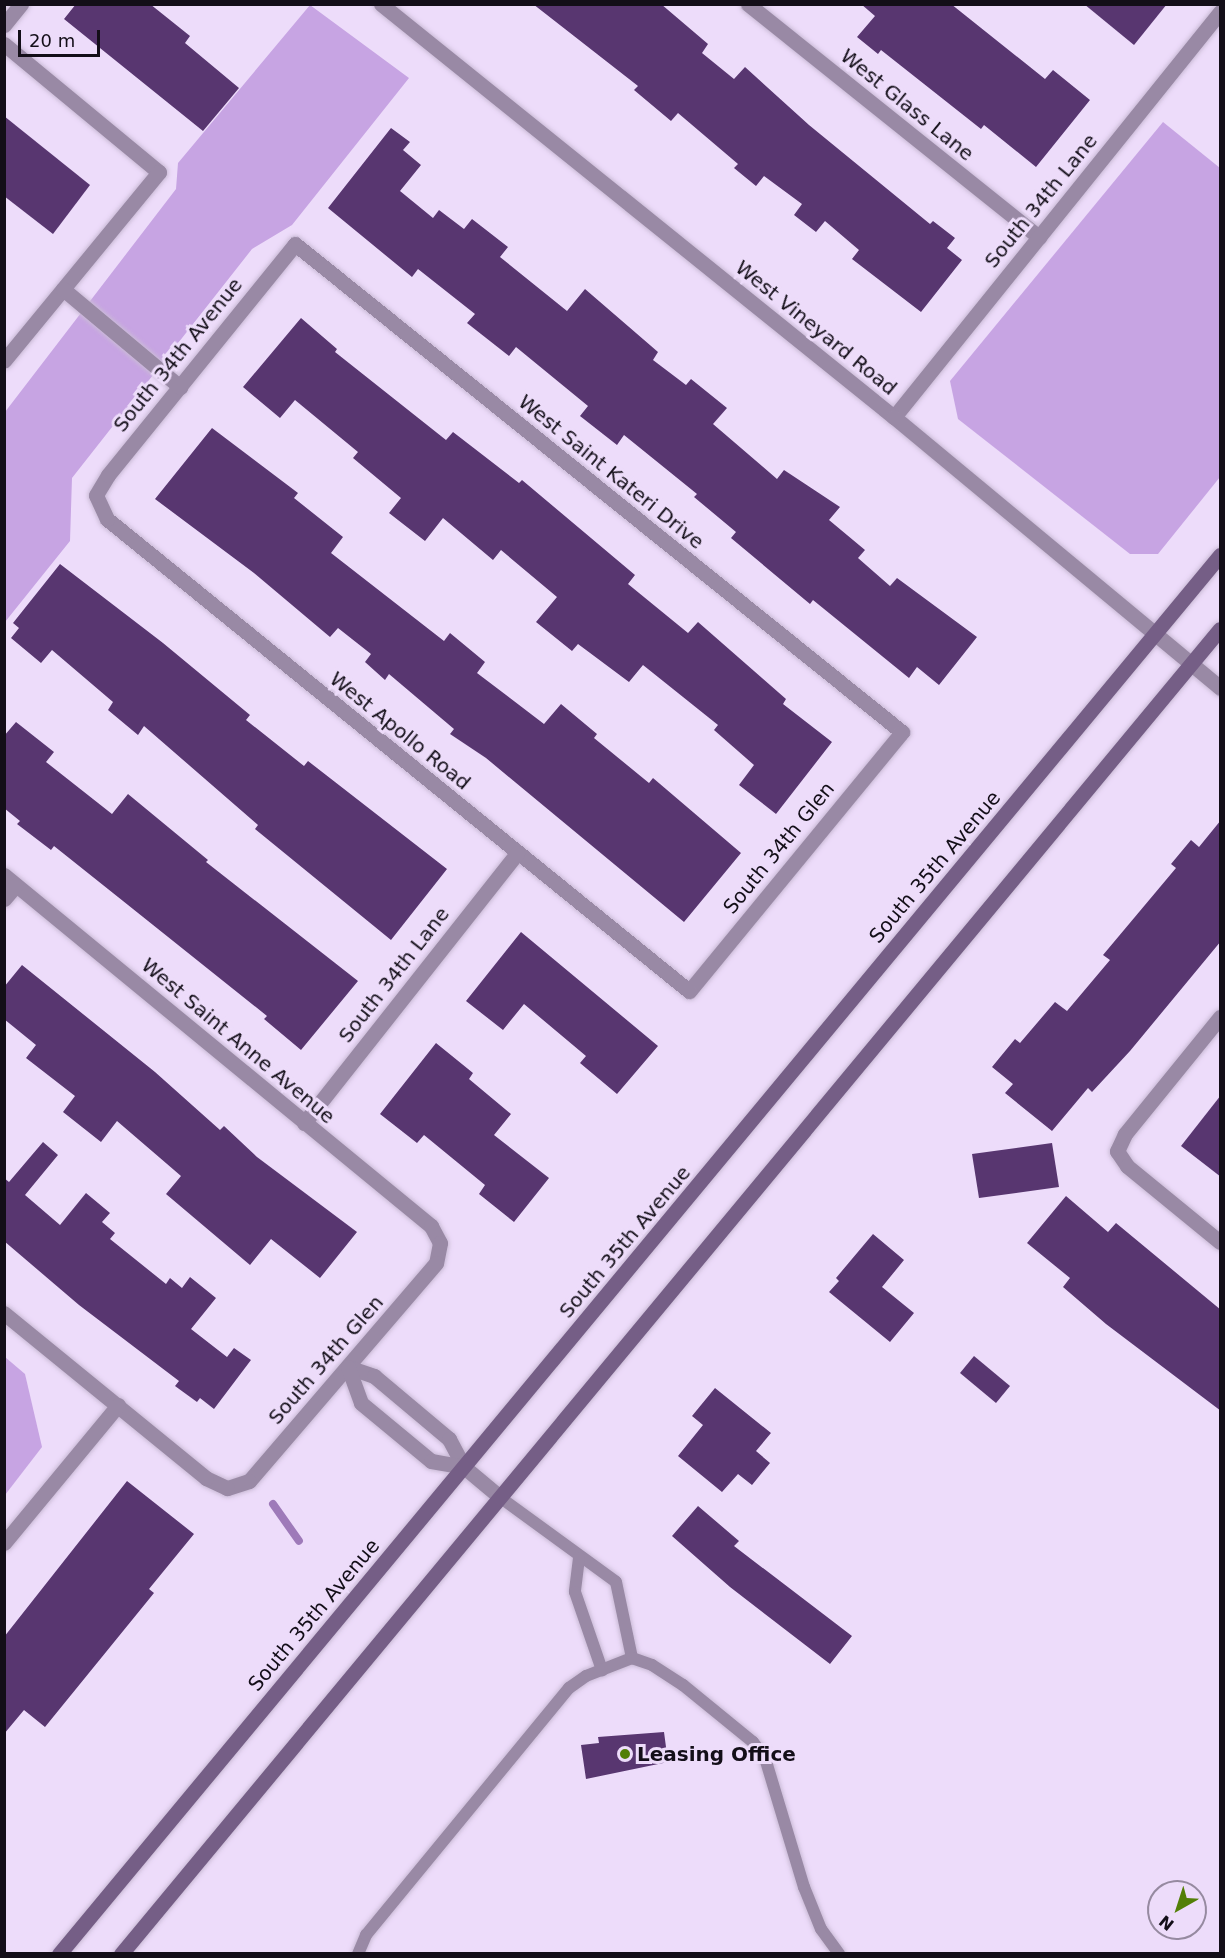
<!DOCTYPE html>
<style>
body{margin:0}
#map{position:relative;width:1225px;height:1958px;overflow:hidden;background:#eddcfa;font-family:"DejaVu Sans",sans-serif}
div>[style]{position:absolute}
.green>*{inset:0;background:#c7a4e3}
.stream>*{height:8px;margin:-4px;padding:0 4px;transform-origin:4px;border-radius:4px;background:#9e7ab9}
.building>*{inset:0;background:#583670}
.roads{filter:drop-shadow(0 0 2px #cabbd6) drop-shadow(0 0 2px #cabbd6)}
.service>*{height:12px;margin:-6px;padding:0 6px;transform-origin:6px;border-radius:6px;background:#9989a5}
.minor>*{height:15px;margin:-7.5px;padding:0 7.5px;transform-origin:7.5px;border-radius:7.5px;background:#9989a5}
.tertiary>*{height:15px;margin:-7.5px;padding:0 7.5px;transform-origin:7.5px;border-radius:7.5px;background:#9989a5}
.secondary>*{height:15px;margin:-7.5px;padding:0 7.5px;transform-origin:7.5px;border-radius:7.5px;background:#755e86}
.dots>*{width:16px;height:16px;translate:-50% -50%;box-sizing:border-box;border:3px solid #eddcfa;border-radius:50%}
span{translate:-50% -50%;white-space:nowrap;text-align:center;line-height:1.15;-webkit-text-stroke:6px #eddcfa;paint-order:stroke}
.street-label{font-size:20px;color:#130e18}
.poi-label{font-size:20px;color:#130e18;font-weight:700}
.left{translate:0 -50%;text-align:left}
.frame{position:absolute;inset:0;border:6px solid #130e18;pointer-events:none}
.north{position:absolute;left:1147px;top:1880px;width:60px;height:60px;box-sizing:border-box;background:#eddcfa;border:2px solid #968aa0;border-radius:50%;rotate:219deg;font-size:16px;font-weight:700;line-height:24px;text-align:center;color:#130e18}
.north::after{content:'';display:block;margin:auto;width:21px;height:27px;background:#537f07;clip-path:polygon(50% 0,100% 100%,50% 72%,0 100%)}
.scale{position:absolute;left:18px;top:30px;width:82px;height:27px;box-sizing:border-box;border:3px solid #130e18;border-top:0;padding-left:8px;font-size:18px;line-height:21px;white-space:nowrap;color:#130e18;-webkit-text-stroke:4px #eddcfa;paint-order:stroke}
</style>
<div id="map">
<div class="green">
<div style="clip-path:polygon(310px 5px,409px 78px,292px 225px,252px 249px,72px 478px,70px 541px,5px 622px,5px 412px,176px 189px,178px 163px)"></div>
<div style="clip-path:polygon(1163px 122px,1220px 168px,1220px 477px,1158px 554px,1130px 554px,958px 419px,950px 381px)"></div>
<div style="clip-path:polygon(5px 1357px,25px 1374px,42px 1447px,5px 1495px)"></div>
</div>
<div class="stream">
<div style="left:273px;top:1504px;width:45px;rotate:54.9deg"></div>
</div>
<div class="building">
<div style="clip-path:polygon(76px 4px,150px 4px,190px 36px,185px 43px,239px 88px,203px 131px,64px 19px)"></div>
<div style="clip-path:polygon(533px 4px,661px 4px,708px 44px,702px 53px,734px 79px,745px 67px,809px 125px,930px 224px,933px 221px,955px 238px,947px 248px,962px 260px,921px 312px,852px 259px,859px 250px,825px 221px,816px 232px,794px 215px,802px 204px,764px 176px,756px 186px,734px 168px,738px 164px,678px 113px,671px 121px,634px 90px,638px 86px)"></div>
<div style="clip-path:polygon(861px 4px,951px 4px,1045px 79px,1053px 70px,1090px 100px,1036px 167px,984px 125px,981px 129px,881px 50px,878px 54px,857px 37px,875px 16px)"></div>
<div style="clip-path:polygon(1084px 4px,1167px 4px,1134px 45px)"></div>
<div style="clip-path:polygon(4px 116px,90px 185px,53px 234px,4px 196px)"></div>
<div style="clip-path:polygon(391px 128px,410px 142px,403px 150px,421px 165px,400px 191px,433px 218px,439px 210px,464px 229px,472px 219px,508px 247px,500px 257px,567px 311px,585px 289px,658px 352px,653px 360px,686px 385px,691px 379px,727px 408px,713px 424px,777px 479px,784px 470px,840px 507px,829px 520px,865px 550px,858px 558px,890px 586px,897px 578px,977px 637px,939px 685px,917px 667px,909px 678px,813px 600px,810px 604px,731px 538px,736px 532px,694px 497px,697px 494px,624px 435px,617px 445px,580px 416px,588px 406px,516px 347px,509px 356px,467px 323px,475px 314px,418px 269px,412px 277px,328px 208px)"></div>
<div style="clip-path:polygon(301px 318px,337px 349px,335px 352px,446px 440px,453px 432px,519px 483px,522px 480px,635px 575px,628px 584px,688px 633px,698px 622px,786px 699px,783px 704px,832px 742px,776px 814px,739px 785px,754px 765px,714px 730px,718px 725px,643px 665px,629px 682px,578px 644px,572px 651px,536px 622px,557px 597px,501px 550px,493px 560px,443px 518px,425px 541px,389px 513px,401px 498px,353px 458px,358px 452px,295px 400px,280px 418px,243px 387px)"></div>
<div style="clip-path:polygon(212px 428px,298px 493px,294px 498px,343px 537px,331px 553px,444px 641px,450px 633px,485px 662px,477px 673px,544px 724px,561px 704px,597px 734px,594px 738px,649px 783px,653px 778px,741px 853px,684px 922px,486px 758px,450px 734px,454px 729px,389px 674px,385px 680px,365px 662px,371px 654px,338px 628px,330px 637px,254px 573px,155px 499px)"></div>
<div style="clip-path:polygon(60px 564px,163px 643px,250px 715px,246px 720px,304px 766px,308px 761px,447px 869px,391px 940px,255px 829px,258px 825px,144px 726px,138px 735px,108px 710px,113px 702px,52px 650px,41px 663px,11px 638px,19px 628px,13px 623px)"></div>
<div style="clip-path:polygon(16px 722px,54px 752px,46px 762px,112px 814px,128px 794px,208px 860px,206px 862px,358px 981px,301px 1050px,264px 1019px,267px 1016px,118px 897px,54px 846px,51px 850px,17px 824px,20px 821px,4px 808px,4px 736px)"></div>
<div style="clip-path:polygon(1221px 820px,1221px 941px,1130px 1051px,1092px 1092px,1088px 1088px,1052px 1131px,1005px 1093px,1013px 1084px,992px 1067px,1015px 1039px,1020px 1043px,1055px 1002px,1067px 1011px,1110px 960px,1103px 955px,1176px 868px,1171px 864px,1191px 840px,1199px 847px)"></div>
<div style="clip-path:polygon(521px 932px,658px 1046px,617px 1094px,580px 1063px,586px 1056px,524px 1004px,503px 1030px,466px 1001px)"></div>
<div style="clip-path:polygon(22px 965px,155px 1072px,220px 1130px,224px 1126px,257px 1157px,357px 1232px,320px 1278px,271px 1239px,250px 1265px,166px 1194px,181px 1176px,117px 1121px,101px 1142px,63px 1112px,75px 1096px,26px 1058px,36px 1045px,4px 1019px,4px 987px)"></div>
<div style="clip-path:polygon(436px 1043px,473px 1073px,469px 1079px,511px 1114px,494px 1135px,549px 1178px,514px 1222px,479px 1194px,485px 1185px,424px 1135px,417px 1143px,380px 1114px)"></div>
<div style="clip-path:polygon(1221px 1095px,1221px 1177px,1181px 1146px)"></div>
<div style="clip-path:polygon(43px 1142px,58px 1155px,25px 1195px,60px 1225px,86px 1193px,110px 1213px,102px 1222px,115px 1233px,110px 1239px,166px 1284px,170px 1278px,182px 1288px,190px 1277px,216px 1298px,191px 1329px,227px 1357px,234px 1348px,251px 1360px,214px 1409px,200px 1398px,197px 1402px,175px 1386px,179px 1381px,79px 1305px,4px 1241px,4px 1178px,9px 1182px)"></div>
<div style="clip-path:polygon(1052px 1143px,1059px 1187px,979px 1198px,972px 1154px)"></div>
<div style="clip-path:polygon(1066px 1196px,1108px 1232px,1116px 1223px,1221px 1310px,1221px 1411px,1106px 1324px,1063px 1287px,1070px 1278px,1027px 1243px)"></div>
<div style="clip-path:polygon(873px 1234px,904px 1260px,882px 1287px,914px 1313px,890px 1342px,829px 1292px,839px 1281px,836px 1278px)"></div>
<div style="clip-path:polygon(974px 1356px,1010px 1386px,996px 1403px,960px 1373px)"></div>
<div style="clip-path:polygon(715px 1388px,771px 1433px,756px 1451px,770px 1463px,752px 1485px,738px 1474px,722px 1492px,678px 1456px,703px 1425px,692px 1416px)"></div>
<div style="clip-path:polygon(127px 1481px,194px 1534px,149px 1589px,154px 1593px,45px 1727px,24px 1710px,4px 1734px,4px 1637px)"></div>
<div style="clip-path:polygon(698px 1506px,739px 1541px,734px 1546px,852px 1636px,830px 1664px,730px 1587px,672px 1536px)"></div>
<div style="clip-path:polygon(664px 1732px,668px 1762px,586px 1779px,581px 1745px,599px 1743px,598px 1737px)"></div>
</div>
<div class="roads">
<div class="service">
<div style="left:501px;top:1498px;width:142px;rotate:36.1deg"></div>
<div style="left:616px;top:1582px;width:78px;rotate:78.1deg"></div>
<div style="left:579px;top:1558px;width:34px;rotate:97deg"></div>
<div style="left:575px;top:1592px;width:83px;rotate:70.9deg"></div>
<div style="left:358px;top:1954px;width:21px;rotate:-67deg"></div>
<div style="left:366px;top:1935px;width:320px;rotate:-50.6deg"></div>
<div style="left:569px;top:1688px;width:21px;rotate:-35deg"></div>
<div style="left:586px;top:1676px;width:49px;rotate:-21.4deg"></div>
<div style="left:632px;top:1658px;width:21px;rotate:19deg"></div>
<div style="left:652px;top:1665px;width:37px;rotate:33deg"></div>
<div style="left:683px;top:1685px;width:90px;rotate:39.2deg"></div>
<div style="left:753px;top:1742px;width:20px;rotate:53deg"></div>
<div style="left:765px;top:1758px;width:135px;rotate:73.2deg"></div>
<div style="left:804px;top:1887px;width:45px;rotate:68deg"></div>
<div style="left:821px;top:1929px;width:31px;rotate:54deg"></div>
</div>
<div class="minor">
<div style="left:748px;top:4px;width:373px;rotate:38.7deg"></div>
<div style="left:4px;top:25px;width:27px;rotate:-51deg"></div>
<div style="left:4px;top:44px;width:201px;rotate:39.6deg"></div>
<div style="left:159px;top:172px;width:244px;rotate:129.4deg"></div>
<div style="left:295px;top:244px;width:779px;rotate:38.8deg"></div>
<div style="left:902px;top:732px;width:335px;rotate:129.4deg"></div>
<div style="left:689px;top:991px;width:749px;rotate:-140.96deg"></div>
<div style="left:107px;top:519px;width:26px;rotate:-115deg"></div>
<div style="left:96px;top:495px;width:23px;rotate:-59deg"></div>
<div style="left:108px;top:475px;width:297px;rotate:-51deg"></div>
<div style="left:63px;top:289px;width:153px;rotate:39.9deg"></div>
<div style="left:894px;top:417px;width:520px;rotate:-51.17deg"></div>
<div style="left:4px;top:875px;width:553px;rotate:39.42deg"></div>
<div style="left:431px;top:1226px;width:19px;rotate:62deg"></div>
<div style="left:440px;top:1243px;width:20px;rotate:101deg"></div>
<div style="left:436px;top:1263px;width:287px;rotate:130.6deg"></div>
<div style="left:249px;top:1481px;width:23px;rotate:162deg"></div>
<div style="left:227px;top:1488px;width:23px;rotate:-155deg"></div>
<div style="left:206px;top:1478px;width:261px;rotate:-140.8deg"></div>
<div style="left:4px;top:899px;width:18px;rotate:-49deg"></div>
<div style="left:1220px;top:1017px;width:151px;rotate:129.1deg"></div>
<div style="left:1125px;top:1134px;width:19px;rotate:115deg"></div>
<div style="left:1117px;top:1151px;width:18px;rotate:56deg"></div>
<div style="left:1127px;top:1166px;width:120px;rotate:39.3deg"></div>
<div style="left:304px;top:1123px;width:344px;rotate:-51.7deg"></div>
<div style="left:348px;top:1367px;width:28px;rotate:19deg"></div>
<div style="left:374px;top:1376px;width:98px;rotate:40deg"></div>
<div style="left:449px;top:1439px;width:32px;rotate:62deg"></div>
<div style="left:464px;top:1467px;width:48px;rotate:40deg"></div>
<div style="left:348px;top:1367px;width:38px;rotate:70deg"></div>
<div style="left:361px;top:1403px;width:91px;rotate:39.6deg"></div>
<div style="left:431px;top:1461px;width:34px;rotate:10deg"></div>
<div style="left:4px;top:1543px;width:179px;rotate:-50.4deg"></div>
</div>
<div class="tertiary">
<div style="left:381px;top:4px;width:659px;rotate:38.84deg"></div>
<div style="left:894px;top:417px;width:424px;rotate:39.7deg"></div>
</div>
<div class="secondary">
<div style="left:59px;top:1954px;width:1818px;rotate:-50.31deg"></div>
<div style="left:121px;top:1954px;width:1721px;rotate:-50.33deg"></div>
</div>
</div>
<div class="dots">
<div style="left:625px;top:1754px;background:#537f07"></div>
</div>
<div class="street-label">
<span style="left:907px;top:105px;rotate:39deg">West Glass Lane</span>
<span style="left:1041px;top:201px;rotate:-51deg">South 34th Lane</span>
<span style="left:816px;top:328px;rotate:39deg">West Vineyard Road</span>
<span style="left:178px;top:355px;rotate:-51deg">South 34th Avenue</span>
<span style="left:611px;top:472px;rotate:39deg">West Saint Kateri Drive</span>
<span style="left:400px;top:731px;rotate:39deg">West Apollo Road</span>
<span style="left:779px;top:848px;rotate:-51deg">South 34th Glen</span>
<span style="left:935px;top:867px;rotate:-50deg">South 35th Avenue</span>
<span style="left:394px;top:975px;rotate:-52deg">South 34th Lane</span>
<span style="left:238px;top:1041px;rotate:40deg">West Saint Anne Avenue</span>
<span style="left:625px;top:1242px;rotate:-50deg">South 35th Avenue</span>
<span style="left:326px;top:1360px;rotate:-49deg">South 34th Glen</span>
<span style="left:314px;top:1615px;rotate:-50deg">South 35th Avenue</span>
</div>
<div class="poi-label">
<span class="left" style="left:637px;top:1754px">Leasing Office</span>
</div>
<div class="frame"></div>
<div class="north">N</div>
<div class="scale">20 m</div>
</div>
